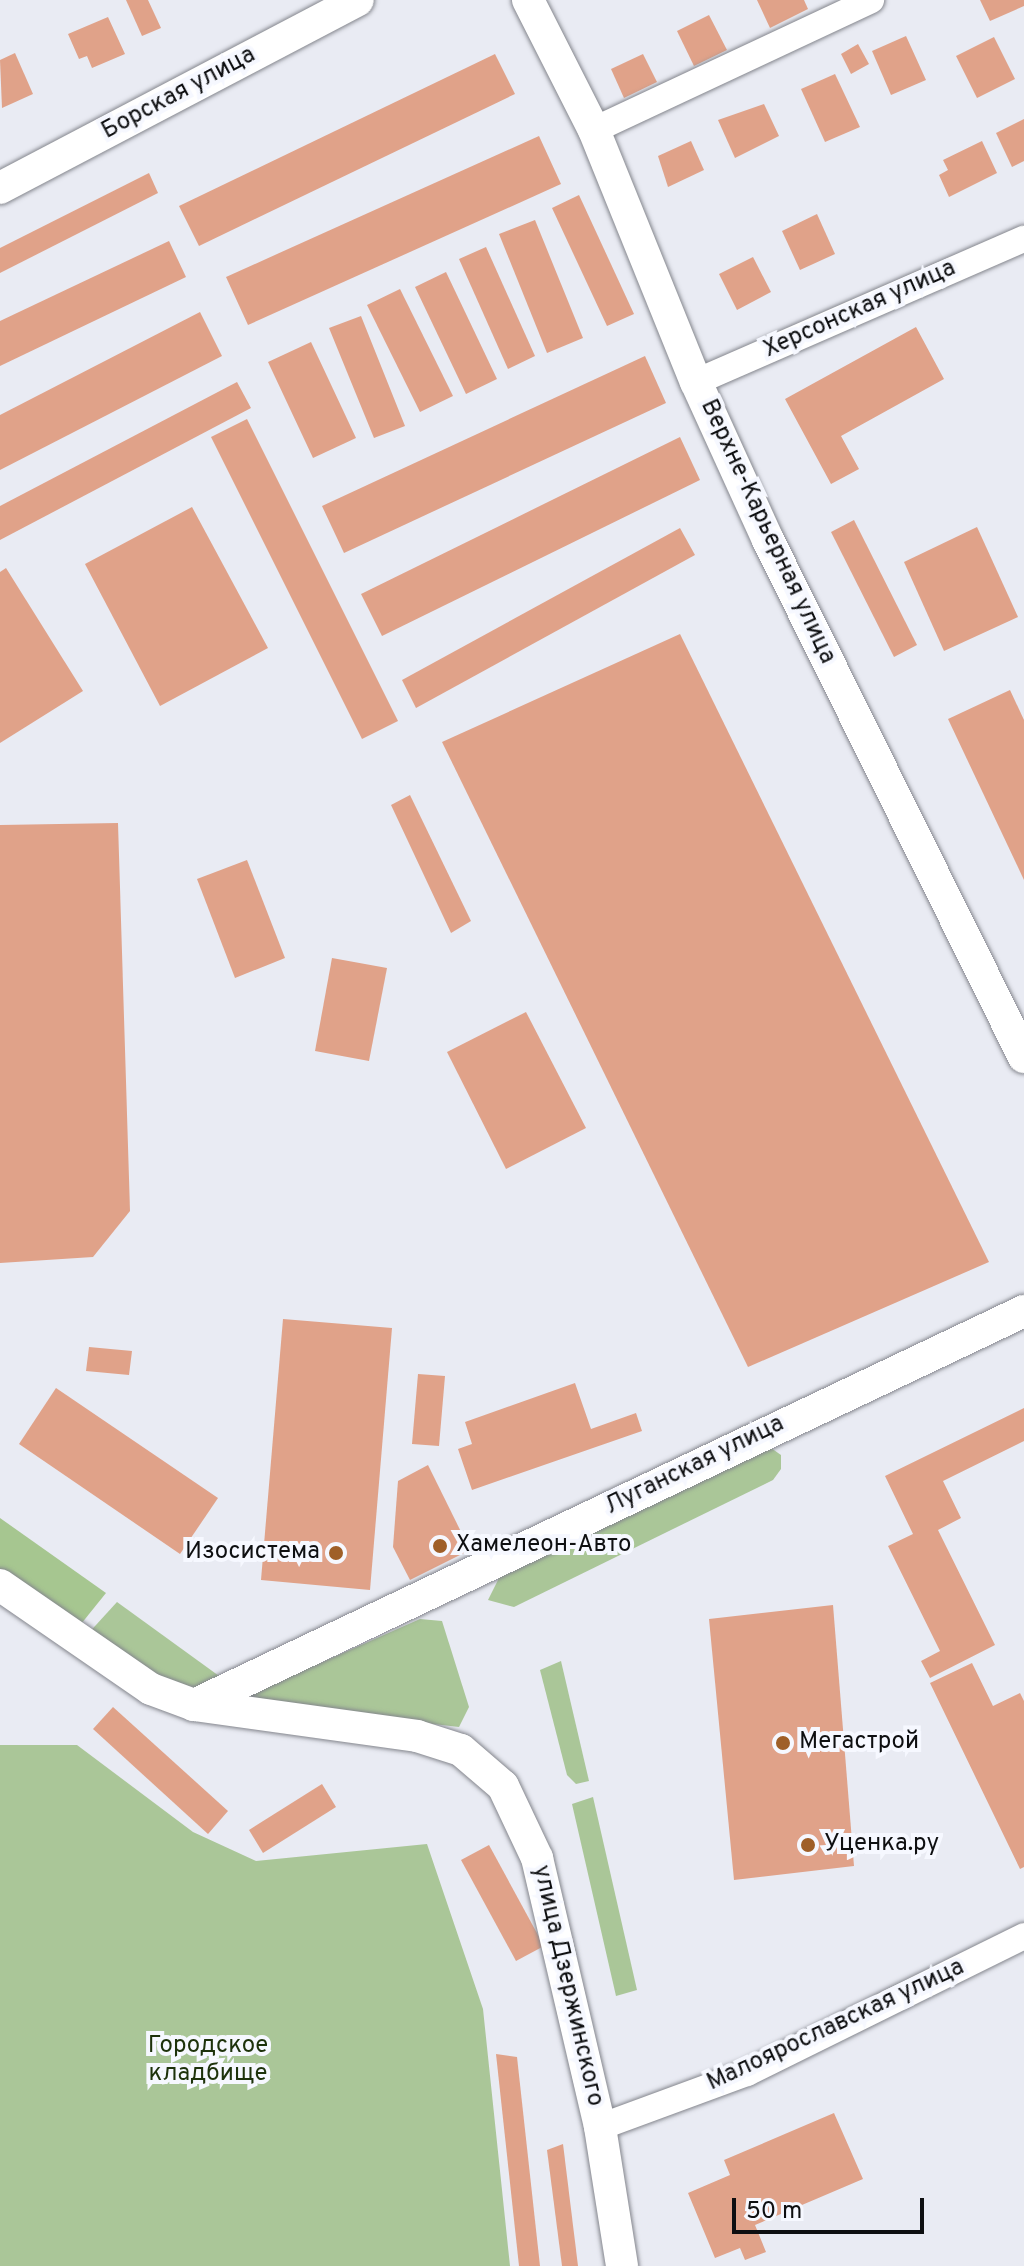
<!DOCTYPE html>
<meta charset="utf-8">
<style>
body{margin:0}
#map{position:relative;width:1024px;height:2266px;overflow:hidden;background:#e9ebf3;font-family:Overpass,sans-serif}
div>[style]{position:absolute}
.green>*{inset:0;background:#aac698}
.forest>*{inset:0;background:#a6c690}
.building>*{inset:0;background:#e0a289}
.roads{filter:drop-shadow(0 0 2px #84868d) drop-shadow(0 0 2px #84868d)}
.minor>*{height:26px;margin:-13px;padding:0 13px;transform-origin:13px;border-radius:13px;background:#fff}
.tertiary>*{height:32px;margin:-16px;padding:0 16px;transform-origin:16px;border-radius:16px;background:#fff}
.dots>*{width:22px;height:22px;translate:-50% -50%;box-sizing:border-box;border:4px solid #f6f8ff;border-radius:50%}
span{translate:-50% -50%;white-space:nowrap;text-align:center;line-height:1.15;-webkit-text-stroke:8px #f6f8ff;paint-order:stroke}
.street-label{font-size:24px;color:#0e0f11}
.poi-label{font-size:24px;color:#0e0f11}
.left{translate:0 -50%;text-align:left}
.right{translate:-100% -50%;text-align:right}
.park-label{font-size:24px;color:#1d320b}
.scale{position:absolute;left:732px;top:2198px;width:192px;height:36px;box-sizing:border-box;border:4px solid #0e0f11;border-top:0;padding-left:10px;font-size:24px;line-height:28px;white-space:nowrap;color:#0e0f11;-webkit-text-stroke:6px #f6f8ff;paint-order:stroke}
</style>
<div id="map">
<div class="green">
<div style="clip-path:polygon(771px 1448px,781px 1455px,781px 1469px,773px 1480px,514px 1607px,488px 1600px,499px 1578px)"></div>
<div style="clip-path:polygon(117px 1602px,226px 1681px,179px 1692px,85px 1637px)"></div>
<div style="clip-path:polygon(420px 1619px,442px 1621px,469px 1707px,459px 1727px,234px 1701px)"></div>
<div style="clip-path:polygon(561px 1661px,589px 1781px,576px 1784px,567px 1775px,540px 1670px)"></div>
<div style="clip-path:polygon(0 1745px,77px 1745px,193px 1832px,256px 1861px,427px 1844px,483px 2009px,510px 2266px,0 2266px)"></div>
<div style="clip-path:polygon(593px 1797px,637px 1990px,616px 1996px,572px 1804px)"></div>
</div>
<div class="forest">
<div style="clip-path:polygon(0 1518px,106px 1593px,77px 1629px,0 1572px)"></div>
</div>
<div class="building">
<div style="clip-path:polygon(126px 0,148px 0,161px 28px,142px 36px)"></div>
<div style="clip-path:polygon(757px 0,804px 0,808px 9px,770px 28px)"></div>
<div style="clip-path:polygon(980px 0,1024px 0,1024px 6px,990px 21px)"></div>
<div style="clip-path:polygon(709px 15px,727px 50px,694px 66px,677px 31px)"></div>
<div style="clip-path:polygon(108px 17px,125px 54px,92px 68px,87px 56px,79px 59px,68px 34px)"></div>
<div style="clip-path:polygon(906px 36px,926px 80px,891px 95px,872px 51px)"></div>
<div style="clip-path:polygon(994px 37px,1015px 79px,977px 98px,956px 56px)"></div>
<div style="clip-path:polygon(858px 44px,869px 64px,851px 74px,841px 54px)"></div>
<div style="clip-path:polygon(15px 53px,33px 94px,2px 108px,0 60px)"></div>
<div style="clip-path:polygon(495px 54px,515px 94px,199px 246px,179px 206px)"></div>
<div style="clip-path:polygon(643px 54px,657px 82px,624px 98px,611px 69px)"></div>
<div style="clip-path:polygon(835px 74px,860px 127px,825px 142px,801px 89px)"></div>
<div style="clip-path:polygon(764px 104px,779px 136px,735px 158px,718px 120px)"></div>
<div style="clip-path:polygon(1024px 119px,1024px 161px,1012px 167px,996px 133px)"></div>
<div style="clip-path:polygon(539px 136px,561px 184px,248px 325px,226px 277px)"></div>
<div style="clip-path:polygon(691px 141px,704px 170px,668px 187px,658px 156px)"></div>
<div style="clip-path:polygon(982px 141px,997px 173px,949px 197px,939px 175px,948px 170px,943px 160px)"></div>
<div style="clip-path:polygon(149px 173px,158px 193px,0 273px,0 248px)"></div>
<div style="clip-path:polygon(579px 195px,634px 314px,607px 326px,552px 208px)"></div>
<div style="clip-path:polygon(817px 214px,835px 254px,800px 270px,782px 231px)"></div>
<div style="clip-path:polygon(535px 220px,583px 338px,547px 353px,499px 234px)"></div>
<div style="clip-path:polygon(169px 241px,186px 277px,0 366px,0 321px)"></div>
<div style="clip-path:polygon(486px 247px,535px 356px,508px 369px,459px 259px)"></div>
<div style="clip-path:polygon(753px 257px,771px 292px,737px 310px,719px 274px)"></div>
<div style="clip-path:polygon(446px 272px,497px 379px,466px 394px,415px 287px)"></div>
<div style="clip-path:polygon(400px 289px,453px 396px,420px 412px,367px 305px)"></div>
<div style="clip-path:polygon(200px 312px,222px 356px,0 470px,0 415px)"></div>
<div style="clip-path:polygon(361px 316px,405px 426px,374px 438px,329px 328px)"></div>
<div style="clip-path:polygon(916px 327px,944px 379px,841px 436px,859px 469px,831px 484px,785px 399px)"></div>
<div style="clip-path:polygon(311px 342px,356px 438px,313px 458px,268px 362px)"></div>
<div style="clip-path:polygon(645px 356px,666px 403px,344px 553px,322px 506px)"></div>
<div style="clip-path:polygon(237px 382px,251px 408px,0 540px,0 506px)"></div>
<div style="clip-path:polygon(247px 419px,398px 721px,362px 739px,211px 437px)"></div>
<div style="clip-path:polygon(680px 437px,700px 480px,382px 636px,361px 594px)"></div>
<div style="clip-path:polygon(192px 507px,268px 648px,160px 706px,85px 564px)"></div>
<div style="clip-path:polygon(854px 520px,917px 645px,894px 657px,831px 532px)"></div>
<div style="clip-path:polygon(977px 527px,1018px 617px,944px 651px,904px 562px)"></div>
<div style="clip-path:polygon(680px 528px,695px 555px,416px 708px,402px 680px)"></div>
<div style="clip-path:polygon(6px 568px,83px 691px,0 743px,0 572px)"></div>
<div style="clip-path:polygon(680px 634px,989px 1262px,748px 1367px,442px 742px)"></div>
<div style="clip-path:polygon(1010px 690px,1024px 720px,1024px 880px,948px 719px)"></div>
<div style="clip-path:polygon(410px 795px,471px 921px,451px 933px,391px 805px)"></div>
<div style="clip-path:polygon(118px 823px,130px 1211px,93px 1257px,0 1263px,0 825px)"></div>
<div style="clip-path:polygon(247px 860px,285px 958px,235px 978px,197px 879px)"></div>
<div style="clip-path:polygon(332px 958px,387px 968px,369px 1061px,315px 1051px)"></div>
<div style="clip-path:polygon(526px 1012px,586px 1128px,506px 1169px,447px 1052px)"></div>
<div style="clip-path:polygon(283px 1319px,392px 1328px,370px 1590px,261px 1580px)"></div>
<div style="clip-path:polygon(89px 1347px,132px 1351px,129px 1375px,86px 1371px)"></div>
<div style="clip-path:polygon(418px 1374px,445px 1376px,439px 1446px,412px 1444px)"></div>
<div style="clip-path:polygon(575px 1383px,591px 1429px,636px 1413px,642px 1431px,472px 1490px,458px 1449px,472px 1444px,465px 1422px)"></div>
<div style="clip-path:polygon(56px 1388px,218px 1498px,180px 1554px,19px 1444px)"></div>
<div style="clip-path:polygon(1024px 1408px,1024px 1441px,943px 1481px,961px 1518px,938px 1530px,995px 1645px,930px 1678px,921px 1661px,940px 1651px,888px 1546px,913px 1534px,885px 1476px)"></div>
<div style="clip-path:polygon(428px 1465px,470px 1550px,410px 1580px,393px 1547px,398px 1481px)"></div>
<div style="clip-path:polygon(833px 1605px,854px 1866px,734px 1880px,709px 1619px)"></div>
<div style="clip-path:polygon(972px 1663px,993px 1706px,1020px 1693px,1024px 1701px,1024px 1867px,1020px 1869px,930px 1683px)"></div>
<div style="clip-path:polygon(113px 1707px,228px 1811px,208px 1834px,93px 1729px)"></div>
<div style="clip-path:polygon(322px 1784px,336px 1807px,263px 1853px,249px 1830px)"></div>
<div style="clip-path:polygon(489px 1845px,544px 1946px,516px 1961px,461px 1860px)"></div>
<div style="clip-path:polygon(496px 2054px,517px 2057px,540px 2266px,519px 2266px)"></div>
<div style="clip-path:polygon(834px 2113px,863px 2179px,755px 2225px,766px 2252px,745px 2260px,740px 2248px,715px 2258px,688px 2193px,730px 2175px,724px 2160px)"></div>
<div style="clip-path:polygon(563px 2144px,578px 2266px,562px 2266px,547px 2150px)"></div>
</div>
<div class="roads">
<div class="minor">
<div style="left:594px;top:130px;width:306px;rotate:-25.1deg"></div>
<div style="left:696px;top:382px;width:358px;rotate:-23.6deg"></div>
<div style="left:600px;top:2127px;width:157px;rotate:-20.2deg"></div>
<div style="left:747px;top:2073px;width:309px;rotate:-26.3deg"></div>
</div>
<div class="tertiary">
<div style="left:528px;top:0;width:146px;rotate:63.1deg"></div>
<div style="left:594px;top:130px;width:272px;rotate:68deg"></div>
<div style="left:696px;top:382px;width:174px;rotate:65.5deg"></div>
<div style="left:768px;top:540px;width:577px;rotate:63.66deg"></div>
<div style="left:0;top:188px;width:404px;rotate:-27.7deg"></div>
<div style="left:0;top:1585px;width:183px;rotate:34.6deg"></div>
<div style="left:151px;top:1689px;width:46px;rotate:20.4deg"></div>
<div style="left:194px;top:1705px;width:225px;rotate:7.9deg"></div>
<div style="left:417px;top:1736px;width:46px;rotate:17.7deg"></div>
<div style="left:461px;top:1750px;width:55px;rotate:40.6deg"></div>
<div style="left:503px;top:1786px;width:80px;rotate:64.7deg"></div>
<div style="left:537px;top:1858px;width:276px;rotate:76.8deg"></div>
<div style="left:600px;top:2127px;width:141px;rotate:81deg"></div>
<div style="left:194px;top:1705px;width:919px;rotate:-25.39deg"></div>
</div>
</div>
<div class="dots">
<div style="left:440px;top:1546px;background:#9f5f28"></div>
<div style="left:336px;top:1553px;background:#9f5f28"></div>
<div style="left:783px;top:1743px;background:#9f5f28"></div>
<div style="left:808px;top:1845px;background:#9f5f28"></div>
</div>
<div class="street-label">
<span style="left:179px;top:94px;rotate:-28deg">Борская улица</span>
<span style="left:860px;top:310px;rotate:-24deg">Херсонская улица</span>
<span style="left:767px;top:532px;rotate:65deg">Верхне-Карьерная улица</span>
<span style="left:695px;top:1466px;rotate:-26deg">Луганская улица</span>
<span style="left:567px;top:1986px;rotate:77deg">улица Дзержинского</span>
<span style="left:836px;top:2026px;rotate:-25deg">Малоярославская улица</span>
</div>
<div class="poi-label">
<span class="left" style="left:456px;top:1546px">Хамелеон-Авто</span>
<span class="right" style="left:320px;top:1553px">Изосистема</span>
<span class="left" style="left:799px;top:1743px">Мегастрой</span>
<span class="left" style="left:824px;top:1845px">Уценка.ру</span>
</div>
<div class="park-label">
<span style="left:208px;top:2061px">Городское<br>кладбище</span>
</div>
<div class="scale">50 m</div>
</div>
